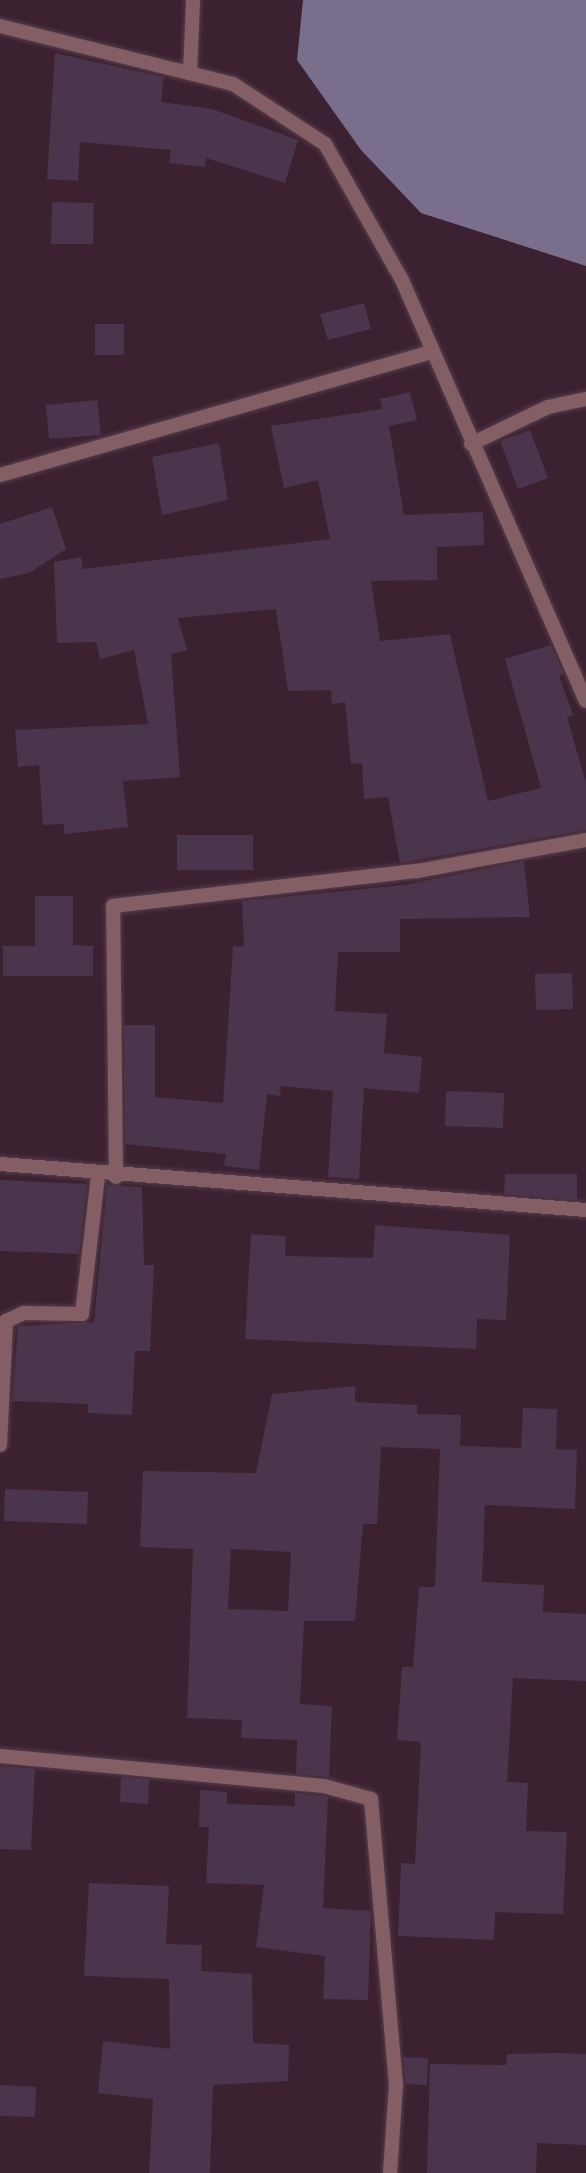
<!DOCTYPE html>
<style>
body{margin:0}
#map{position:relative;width:586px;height:2173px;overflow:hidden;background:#3c2230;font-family:"Public Sans",sans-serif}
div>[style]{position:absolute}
.water>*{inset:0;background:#796e8c}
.building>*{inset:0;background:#4b354c}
.roads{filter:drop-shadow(0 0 2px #563e4b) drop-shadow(0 0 2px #563e4b)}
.street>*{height:14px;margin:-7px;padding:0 7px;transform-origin:7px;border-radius:7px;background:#835f65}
span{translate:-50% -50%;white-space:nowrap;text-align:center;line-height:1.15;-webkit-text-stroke:6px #311826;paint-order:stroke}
</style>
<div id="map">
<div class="water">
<div style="clip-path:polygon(303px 0,586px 0,586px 266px,421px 213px,361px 150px,297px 60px)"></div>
</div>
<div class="building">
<div style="clip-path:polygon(55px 53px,164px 77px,161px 102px,212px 109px,298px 140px,285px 183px,206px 158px,205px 167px,169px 163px,171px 150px,80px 142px,78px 181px,47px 179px)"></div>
<div style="clip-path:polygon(52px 202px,94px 203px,93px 244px,51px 244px)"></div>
<div style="clip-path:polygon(364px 303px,371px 329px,328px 340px,320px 314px)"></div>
<div style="clip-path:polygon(95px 324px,124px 324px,124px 355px,95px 355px)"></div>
<div style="clip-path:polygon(410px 392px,417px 420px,389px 426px,404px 515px,483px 512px,484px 545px,437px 547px,437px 580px,371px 581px,380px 641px,450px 634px,488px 801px,541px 788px,505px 659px,551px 645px,564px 674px,559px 676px,573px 715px,567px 717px,586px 783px,586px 830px,400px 863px,388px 797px,364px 799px,362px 763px,351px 764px,345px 702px,332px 704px,331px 690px,288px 691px,276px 609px,178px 618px,187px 650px,171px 654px,180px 777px,123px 781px,128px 827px,64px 834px,64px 824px,43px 825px,39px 765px,18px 767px,15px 730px,148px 724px,134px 650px,100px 659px,96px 642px,57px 643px,54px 562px,81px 557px,83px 569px,330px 539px,318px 480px,284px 488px,271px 426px,382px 409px,380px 399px)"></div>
<div style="clip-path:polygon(97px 400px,101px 435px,49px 439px,46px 405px)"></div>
<div style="clip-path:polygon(530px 430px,548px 478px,518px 489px,500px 441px)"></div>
<div style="clip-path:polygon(219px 443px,228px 500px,162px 515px,152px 457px)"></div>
<div style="clip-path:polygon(52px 507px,66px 549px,29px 573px,0 579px,0 524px)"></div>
<div style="clip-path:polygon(177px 835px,253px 835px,253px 870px,177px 870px)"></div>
<div style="clip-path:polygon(524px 861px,530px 917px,400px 919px,400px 952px,338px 952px,335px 1011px,387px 1014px,384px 1053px,422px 1057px,419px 1093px,364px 1088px,359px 1179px,328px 1177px,333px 1091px,281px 1086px,280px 1096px,267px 1094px,259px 1170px,224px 1166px,226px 1154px,125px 1144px,124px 1025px,155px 1025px,155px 1097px,223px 1103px,233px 946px,244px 947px,242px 901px,404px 885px)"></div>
<div style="clip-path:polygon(35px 896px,73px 896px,73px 945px,93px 946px,93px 976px,3px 976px,3px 946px,35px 946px)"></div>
<div style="clip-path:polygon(572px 973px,573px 1009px,536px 1010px,535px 974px)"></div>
<div style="clip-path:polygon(446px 1091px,504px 1093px,503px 1128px,445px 1126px)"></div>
<div style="clip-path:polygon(505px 1174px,577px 1174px,577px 1200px,504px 1194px)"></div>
<div style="clip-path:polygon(0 1180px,87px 1184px,79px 1254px,0 1251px)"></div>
<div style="clip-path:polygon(107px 1185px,142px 1187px,144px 1265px,154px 1265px,150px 1351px,135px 1351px,132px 1415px,88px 1413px,88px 1404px,12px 1401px,18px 1326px,94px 1322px)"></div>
<div style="clip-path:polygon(375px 1225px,510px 1235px,506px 1320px,477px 1319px,476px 1349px,245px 1339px,251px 1234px,286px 1236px,285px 1256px,373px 1258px)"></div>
<div style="clip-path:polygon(evenodd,355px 1386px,355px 1402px,417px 1405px,417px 1414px,461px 1415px,460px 1446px,521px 1448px,523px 1408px,557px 1409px,556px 1449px,577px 1450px,575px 1509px,485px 1505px,482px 1582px,544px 1585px,543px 1612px,586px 1614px,586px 1681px,513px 1678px,507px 1782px,528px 1783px,526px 1831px,567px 1832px,563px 1914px,495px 1912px,494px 1940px,398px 1936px,401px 1863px,415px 1864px,421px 1742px,397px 1740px,402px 1667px,413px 1667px,419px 1587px,435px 1587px,440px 1449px,381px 1447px,377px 1524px,363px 1524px,355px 1621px,304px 1621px,300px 1704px,332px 1706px,329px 1777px,296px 1774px,297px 1740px,241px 1738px,242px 1720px,187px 1718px,193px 1549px,140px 1547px,143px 1471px,256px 1473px,272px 1394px,355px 1386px,231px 1549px,291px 1552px,288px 1611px,228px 1609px,231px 1549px)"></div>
<div style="clip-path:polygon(5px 1489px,88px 1492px,87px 1524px,4px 1521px)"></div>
<div style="clip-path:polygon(0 1766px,35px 1769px,31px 1850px,0 1849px)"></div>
<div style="clip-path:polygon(121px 1777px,149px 1779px,148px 1804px,120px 1802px)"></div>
<div style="clip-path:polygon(200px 1790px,227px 1792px,227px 1804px,295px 1806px,295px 1793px,328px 1797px,323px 1908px,371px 1911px,368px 2000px,323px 1999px,325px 1956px,256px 1947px,264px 1885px,206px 1883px,209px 1827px,199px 1827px)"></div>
<div style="clip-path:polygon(89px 1883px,169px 1886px,166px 1944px,202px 1945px,201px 1971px,252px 1974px,253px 2043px,289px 2045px,288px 2081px,213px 2085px,210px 2173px,149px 2173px,153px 2099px,98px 2093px,103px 2041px,170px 2049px,169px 1979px,84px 1976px)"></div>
<div style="clip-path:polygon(559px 2053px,586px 2054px,586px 2145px,537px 2143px,536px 2173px,427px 2173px,430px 2064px,506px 2065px,507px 2054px)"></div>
<div style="clip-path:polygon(403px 2057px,428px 2058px,427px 2085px,406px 2084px)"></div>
<div style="clip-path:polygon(0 2085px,36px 2087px,35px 2117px,0 2116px)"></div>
</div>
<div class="roads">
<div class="street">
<div style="left:0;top:26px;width:240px;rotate:14deg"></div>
<div style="left:233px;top:84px;width:110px;rotate:33.1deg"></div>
<div style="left:325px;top:144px;width:156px;rotate:60.5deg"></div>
<div style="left:402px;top:280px;width:459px;rotate:66.4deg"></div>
<div style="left:190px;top:73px;width:73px;rotate:-87.6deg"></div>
<div style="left:471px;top:444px;width:85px;rotate:-25.7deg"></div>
<div style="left:548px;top:407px;width:39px;rotate:-12deg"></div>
<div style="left:0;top:475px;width:449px;rotate:-15.9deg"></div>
<div style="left:0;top:1164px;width:588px;rotate:4.49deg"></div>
<div style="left:116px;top:1177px;width:271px;rotate:-90.6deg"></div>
<div style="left:113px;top:906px;width:306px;rotate:-6.6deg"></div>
<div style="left:417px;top:871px;width:172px;rotate:-10.4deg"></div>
<div style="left:0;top:1445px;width:124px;rotate:-87.2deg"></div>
<div style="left:6px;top:1321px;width:20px;rotate:-24deg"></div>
<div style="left:24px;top:1313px;width:58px;rotate:1deg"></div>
<div style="left:82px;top:1314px;width:139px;rotate:-83.4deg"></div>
<div style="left:0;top:1756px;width:325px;rotate:5.3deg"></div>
<div style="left:324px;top:1786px;width:49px;rotate:15.5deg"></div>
<div style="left:371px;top:1799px;width:287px;rotate:85deg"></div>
<div style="left:396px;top:2085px;width:88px;rotate:93.9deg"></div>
</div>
</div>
</div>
